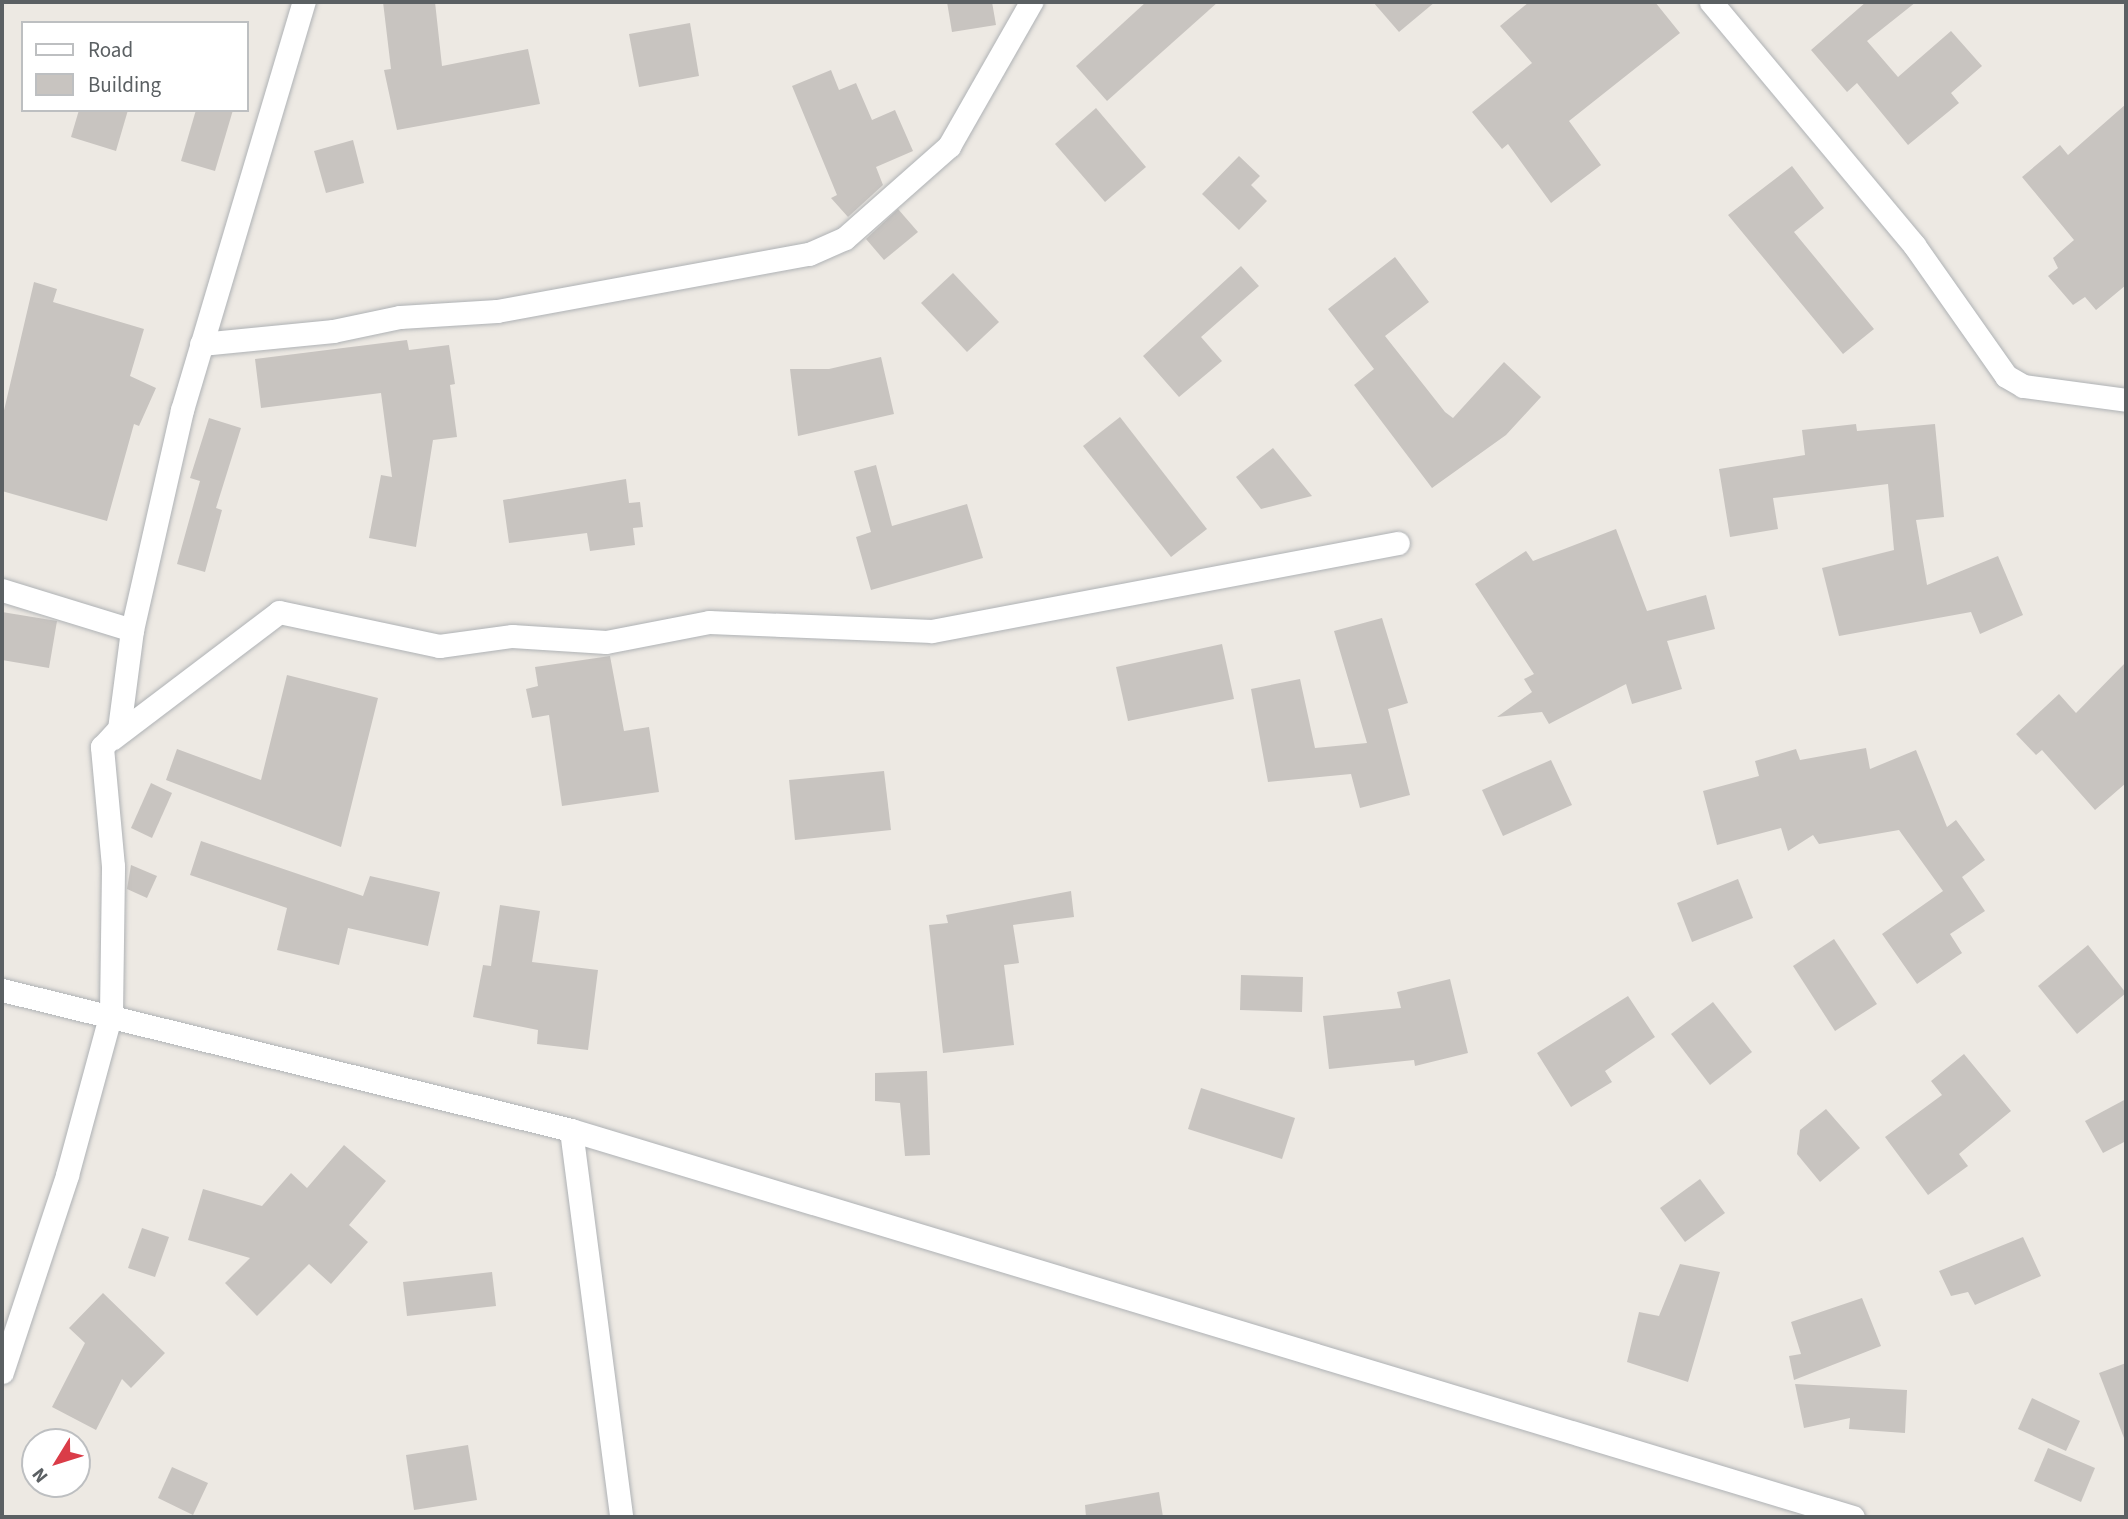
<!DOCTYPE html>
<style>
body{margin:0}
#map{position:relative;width:2128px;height:1519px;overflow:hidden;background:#ede9e3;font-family:"Source Sans 3",sans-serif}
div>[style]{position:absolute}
.building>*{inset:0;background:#c8c4c0}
.roads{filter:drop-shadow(0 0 2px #afb2b5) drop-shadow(0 0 2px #afb2b5)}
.street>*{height:23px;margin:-11.5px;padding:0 11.5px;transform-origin:11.5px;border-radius:11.5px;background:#fff}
span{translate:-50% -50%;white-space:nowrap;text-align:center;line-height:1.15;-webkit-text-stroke:5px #fff;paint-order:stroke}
.frame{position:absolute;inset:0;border:4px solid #5b6063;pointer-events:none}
.legend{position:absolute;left:21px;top:21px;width:228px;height:91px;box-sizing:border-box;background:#fff;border:2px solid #bdbfc1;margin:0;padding:9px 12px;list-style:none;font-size:21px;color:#5b6063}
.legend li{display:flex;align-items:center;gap:14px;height:35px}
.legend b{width:35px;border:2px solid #bdbfc1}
.north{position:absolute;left:21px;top:1428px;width:70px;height:70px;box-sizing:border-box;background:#fff;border:2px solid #bdbfc1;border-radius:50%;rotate:232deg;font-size:19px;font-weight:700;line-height:28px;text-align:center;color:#5b6063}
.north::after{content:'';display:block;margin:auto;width:24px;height:32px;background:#da3c48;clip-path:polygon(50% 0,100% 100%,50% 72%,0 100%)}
</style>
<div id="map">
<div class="building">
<div style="clip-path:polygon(383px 2px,435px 2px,442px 66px,528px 49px,540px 104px,397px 130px,384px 70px,391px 69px)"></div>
<div style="clip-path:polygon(947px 2px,992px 2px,996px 25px,952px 32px)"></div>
<div style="clip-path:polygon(1146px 2px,1218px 2px,1107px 101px,1076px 66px)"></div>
<div style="clip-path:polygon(1373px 2px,1435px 2px,1399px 32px)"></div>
<div style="clip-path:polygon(1529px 2px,1655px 2px,1680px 33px,1569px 121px,1601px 165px,1551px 203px,1508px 144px,1502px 149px,1472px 112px,1532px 63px,1500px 26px)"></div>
<div style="clip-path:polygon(1866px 2px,1916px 2px,1867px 41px,1898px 77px,1951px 31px,1982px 66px,1951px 93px,1959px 103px,1908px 145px,1857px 83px,1847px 92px,1811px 50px)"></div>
<div style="clip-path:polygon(690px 23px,699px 76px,639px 87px,629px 34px)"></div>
<div style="clip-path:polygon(831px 70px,839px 90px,856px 83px,872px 120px,895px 110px,913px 151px,876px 167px,883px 185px,848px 217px,831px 198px,837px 195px,792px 86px)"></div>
<div style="clip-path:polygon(2126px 104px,2126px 285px,2096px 310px,2085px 297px,2073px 305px,2048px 276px,2058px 268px,2053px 258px,2074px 240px,2022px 177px,2060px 145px,2068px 155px)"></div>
<div style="clip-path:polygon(1096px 108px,1146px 167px,1105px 202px,1055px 144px)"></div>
<div style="clip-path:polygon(79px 110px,128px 110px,116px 151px,71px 137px)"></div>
<div style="clip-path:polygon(196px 110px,233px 110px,215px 171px,181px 161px)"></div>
<div style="clip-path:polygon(353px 140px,364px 183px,326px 193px,314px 151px)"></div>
<div style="clip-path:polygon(1239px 156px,1260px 176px,1251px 185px,1267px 201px,1239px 230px,1202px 194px)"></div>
<div style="clip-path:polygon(1792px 166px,1824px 208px,1794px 232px,1874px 329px,1843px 354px,1728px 215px)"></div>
<div style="clip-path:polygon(898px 209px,918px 232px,884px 260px,866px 239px)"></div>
<div style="clip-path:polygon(1395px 257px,1429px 302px,1385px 336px,1445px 412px,1453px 418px,1504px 362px,1541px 397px,1506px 435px,1432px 488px,1354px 385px,1374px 369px,1328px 309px)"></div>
<div style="clip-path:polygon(1241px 266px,1259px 286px,1201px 337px,1222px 361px,1179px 397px,1143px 356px)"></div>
<div style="clip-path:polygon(953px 273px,999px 322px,967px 352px,921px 303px)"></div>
<div style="clip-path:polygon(34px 282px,57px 289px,53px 302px,144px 329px,130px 376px,156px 388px,139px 426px,134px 424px,107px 521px,2px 491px,2px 419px)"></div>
<div style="clip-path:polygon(407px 340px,409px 350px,449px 345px,455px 384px,450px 385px,457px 437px,433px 440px,416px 547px,369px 538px,381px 475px,392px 477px,381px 393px,261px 408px,255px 359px)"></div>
<div style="clip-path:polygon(881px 357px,894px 414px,798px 436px,790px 369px,829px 369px)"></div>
<div style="clip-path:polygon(1120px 417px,1207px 529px,1171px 557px,1083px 446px)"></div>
<div style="clip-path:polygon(209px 418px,241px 428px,216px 508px,222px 510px,205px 572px,177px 564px,200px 481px,190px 478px)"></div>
<div style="clip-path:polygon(1856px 424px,1857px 431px,1935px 424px,1944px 517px,1916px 520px,1927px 585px,1998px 556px,2023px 615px,1980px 634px,1971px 612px,1839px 636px,1822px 568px,1894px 550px,1888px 484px,1773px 498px,1778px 529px,1730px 537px,1719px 469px,1805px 455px,1802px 430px)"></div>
<div style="clip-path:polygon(1273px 448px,1312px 496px,1261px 509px,1236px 477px)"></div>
<div style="clip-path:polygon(876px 465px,892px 526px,967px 504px,983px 558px,871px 590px,856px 537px,871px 532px,854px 471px)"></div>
<div style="clip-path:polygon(626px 479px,629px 503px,640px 502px,643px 527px,633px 528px,635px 545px,590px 551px,587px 533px,509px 543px,503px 500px)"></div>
<div style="clip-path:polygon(1616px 529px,1647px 611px,1706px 595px,1715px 629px,1667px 641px,1682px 689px,1632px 704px,1626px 684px,1549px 724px,1542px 712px,1497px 717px,1532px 692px,1524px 679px,1534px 674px,1475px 584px,1526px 551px,1533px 561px)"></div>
<div style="clip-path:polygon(2px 612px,57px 621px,49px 668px,2px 660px)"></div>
<div style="clip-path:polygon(1382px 618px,1408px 703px,1388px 709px,1410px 795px,1360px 808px,1351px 774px,1268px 782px,1251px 689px,1300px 679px,1315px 748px,1367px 743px,1334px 631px)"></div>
<div style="clip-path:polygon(1222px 644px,1234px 699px,1128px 721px,1116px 667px)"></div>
<div style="clip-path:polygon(610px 656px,624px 731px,649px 727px,659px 792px,562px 806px,549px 715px,532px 718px,526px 689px,538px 686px,535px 667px)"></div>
<div style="clip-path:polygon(2126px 662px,2126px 783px,2095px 810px,2042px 750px,2036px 755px,2016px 734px,2059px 694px,2076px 713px)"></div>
<div style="clip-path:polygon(287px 675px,378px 698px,341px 847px,166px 780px,177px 749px,261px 780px)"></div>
<div style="clip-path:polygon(1866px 748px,1870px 769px,1916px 750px,1947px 827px,1956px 820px,1985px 860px,1962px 877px,1985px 911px,1950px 934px,1962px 953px,1917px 984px,1882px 934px,1943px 891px,1899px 830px,1819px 844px,1813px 835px,1788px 851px,1781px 828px,1717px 845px,1703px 791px,1759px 776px,1755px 761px,1796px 749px,1800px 760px)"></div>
<div style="clip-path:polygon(1551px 760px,1572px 805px,1503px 836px,1482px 790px)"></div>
<div style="clip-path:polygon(884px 771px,891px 830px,795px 840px,789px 780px)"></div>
<div style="clip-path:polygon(151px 783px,172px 793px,152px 838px,131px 828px)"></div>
<div style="clip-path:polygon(201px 841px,363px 896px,370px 876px,440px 892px,428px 946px,348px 928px,339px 965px,277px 950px,287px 908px,190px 875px)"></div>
<div style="clip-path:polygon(131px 865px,157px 876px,147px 898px,127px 889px)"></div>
<div style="clip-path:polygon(1738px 879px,1753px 918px,1692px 942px,1677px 903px)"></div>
<div style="clip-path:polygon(1071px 891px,1074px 917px,1013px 925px,1019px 963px,1004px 965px,1014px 1045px,943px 1053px,929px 925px,948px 923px,946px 915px)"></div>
<div style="clip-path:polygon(500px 905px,540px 911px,532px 962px,598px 970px,588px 1050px,537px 1044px,538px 1030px,473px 1017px,483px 965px,491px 966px)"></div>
<div style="clip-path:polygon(1834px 939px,1877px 1004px,1835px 1031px,1793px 966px)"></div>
<div style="clip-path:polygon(2088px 945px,2126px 993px,2077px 1034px,2038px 986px)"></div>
<div style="clip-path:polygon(1241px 975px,1303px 977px,1302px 1012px,1240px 1010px)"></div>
<div style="clip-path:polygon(1450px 979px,1468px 1053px,1415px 1066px,1414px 1060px,1329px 1069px,1323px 1016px,1401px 1008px,1397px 992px)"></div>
<div style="clip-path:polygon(1628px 996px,1655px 1037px,1605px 1071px,1612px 1082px,1571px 1107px,1537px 1053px)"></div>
<div style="clip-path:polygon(1713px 1002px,1752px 1052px,1710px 1085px,1671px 1034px)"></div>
<div style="clip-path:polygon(1964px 1054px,2011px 1111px,1959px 1154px,1968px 1166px,1928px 1195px,1885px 1137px,1942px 1095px,1931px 1081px)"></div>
<div style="clip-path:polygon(927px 1071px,930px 1155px,905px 1156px,900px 1103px,875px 1101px,875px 1073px)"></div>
<div style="clip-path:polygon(1201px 1088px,1295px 1118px,1282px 1159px,1188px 1129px)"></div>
<div style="clip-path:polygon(2126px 1099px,2126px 1141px,2103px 1153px,2085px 1121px)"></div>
<div style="clip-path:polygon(1826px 1109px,1860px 1148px,1820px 1182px,1797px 1154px,1800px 1130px)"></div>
<div style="clip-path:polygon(344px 1145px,386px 1181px,349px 1225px,368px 1242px,331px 1284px,309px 1264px,257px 1316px,225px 1283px,250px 1258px,188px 1240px,203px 1189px,262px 1206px,291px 1173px,307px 1188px)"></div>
<div style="clip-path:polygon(1700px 1179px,1725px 1213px,1685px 1242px,1660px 1208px)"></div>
<div style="clip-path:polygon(142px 1228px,169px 1237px,155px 1277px,128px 1268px)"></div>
<div style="clip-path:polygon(2023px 1237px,2041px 1276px,1975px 1305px,1968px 1292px,1951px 1296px,1939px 1271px)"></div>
<div style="clip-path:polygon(1680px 1264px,1720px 1272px,1688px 1382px,1627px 1362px,1639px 1312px,1659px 1316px)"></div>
<div style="clip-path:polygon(492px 1272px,496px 1306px,407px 1316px,403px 1282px)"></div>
<div style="clip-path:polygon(103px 1293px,165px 1353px,131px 1388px,122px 1379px,96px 1430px,52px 1407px,85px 1343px,69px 1328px)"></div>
<div style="clip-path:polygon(1862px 1298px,1881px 1346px,1794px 1380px,1789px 1356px,1801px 1354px,1791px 1322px)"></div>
<div style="clip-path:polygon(2126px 1363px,2126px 1437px,2124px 1438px,2099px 1373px)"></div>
<div style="clip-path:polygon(1795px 1384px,1907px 1390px,1905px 1433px,1849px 1429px,1850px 1418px,1804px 1428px)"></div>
<div style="clip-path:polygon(2032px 1398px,2080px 1421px,2066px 1451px,2018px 1429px)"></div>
<div style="clip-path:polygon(468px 1445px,477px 1500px,414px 1510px,406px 1455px)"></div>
<div style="clip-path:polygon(2048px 1448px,2095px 1468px,2081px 1502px,2034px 1481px)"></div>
<div style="clip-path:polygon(172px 1467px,208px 1483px,193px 1515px,158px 1498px)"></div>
<div style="clip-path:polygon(1159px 1492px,1163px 1517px,1086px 1517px,1085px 1505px)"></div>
</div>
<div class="roads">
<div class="street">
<div style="left:1711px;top:2px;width:317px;rotate:50.1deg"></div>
<div style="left:1914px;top:245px;width:160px;rotate:54.9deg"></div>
<div style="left:2006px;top:376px;width:20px;rotate:30deg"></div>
<div style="left:2023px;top:386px;width:104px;rotate:7.7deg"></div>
<div style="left:201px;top:344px;width:133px;rotate:-5.6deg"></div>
<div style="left:333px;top:331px;width:68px;rotate:-11.8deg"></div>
<div style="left:400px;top:317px;width:97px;rotate:-3.5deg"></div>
<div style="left:497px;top:311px;width:317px;rotate:-10.4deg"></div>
<div style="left:809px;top:254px;width:39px;rotate:-24deg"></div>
<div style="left:845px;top:238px;width:139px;rotate:-41.5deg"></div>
<div style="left:949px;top:146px;width:166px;rotate:-60.3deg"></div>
<div style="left:2px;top:590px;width:136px;rotate:17.1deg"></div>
<div style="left:113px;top:738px;width:208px;rotate:-37.2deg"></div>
<div style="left:279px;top:612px;width:164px;rotate:12deg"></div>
<div style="left:439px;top:646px;width:74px;rotate:-7.8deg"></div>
<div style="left:512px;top:636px;width:94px;rotate:3.7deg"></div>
<div style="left:606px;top:642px;width:105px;rotate:-11deg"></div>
<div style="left:709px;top:622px;width:223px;rotate:2.3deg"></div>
<div style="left:932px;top:631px;width:474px;rotate:-10.7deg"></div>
<div style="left:2px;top:990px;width:586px;rotate:13.82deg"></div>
<div style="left:571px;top:1130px;width:1339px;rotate:16.8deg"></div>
<div style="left:571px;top:1130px;width:390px;rotate:82.6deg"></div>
<div style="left:2px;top:1372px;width:207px;rotate:-71.7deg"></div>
<div style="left:67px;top:1175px;width:168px;rotate:-74.8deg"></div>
<div style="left:111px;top:1013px;width:147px;rotate:-89.2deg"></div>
<div style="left:113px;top:866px;width:120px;rotate:-95.3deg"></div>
<div style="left:102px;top:747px;width:25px;rotate:-47deg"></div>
<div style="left:119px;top:729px;width:100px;rotate:-82.5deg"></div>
<div style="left:132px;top:630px;width:226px;rotate:-77.2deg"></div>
<div style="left:182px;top:410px;width:426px;rotate:-73.4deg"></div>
</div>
</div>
<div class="frame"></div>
<ul class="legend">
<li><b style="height:9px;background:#fff"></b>Road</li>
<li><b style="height:19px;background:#c8c4c0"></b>Building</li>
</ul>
<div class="north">N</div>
</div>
